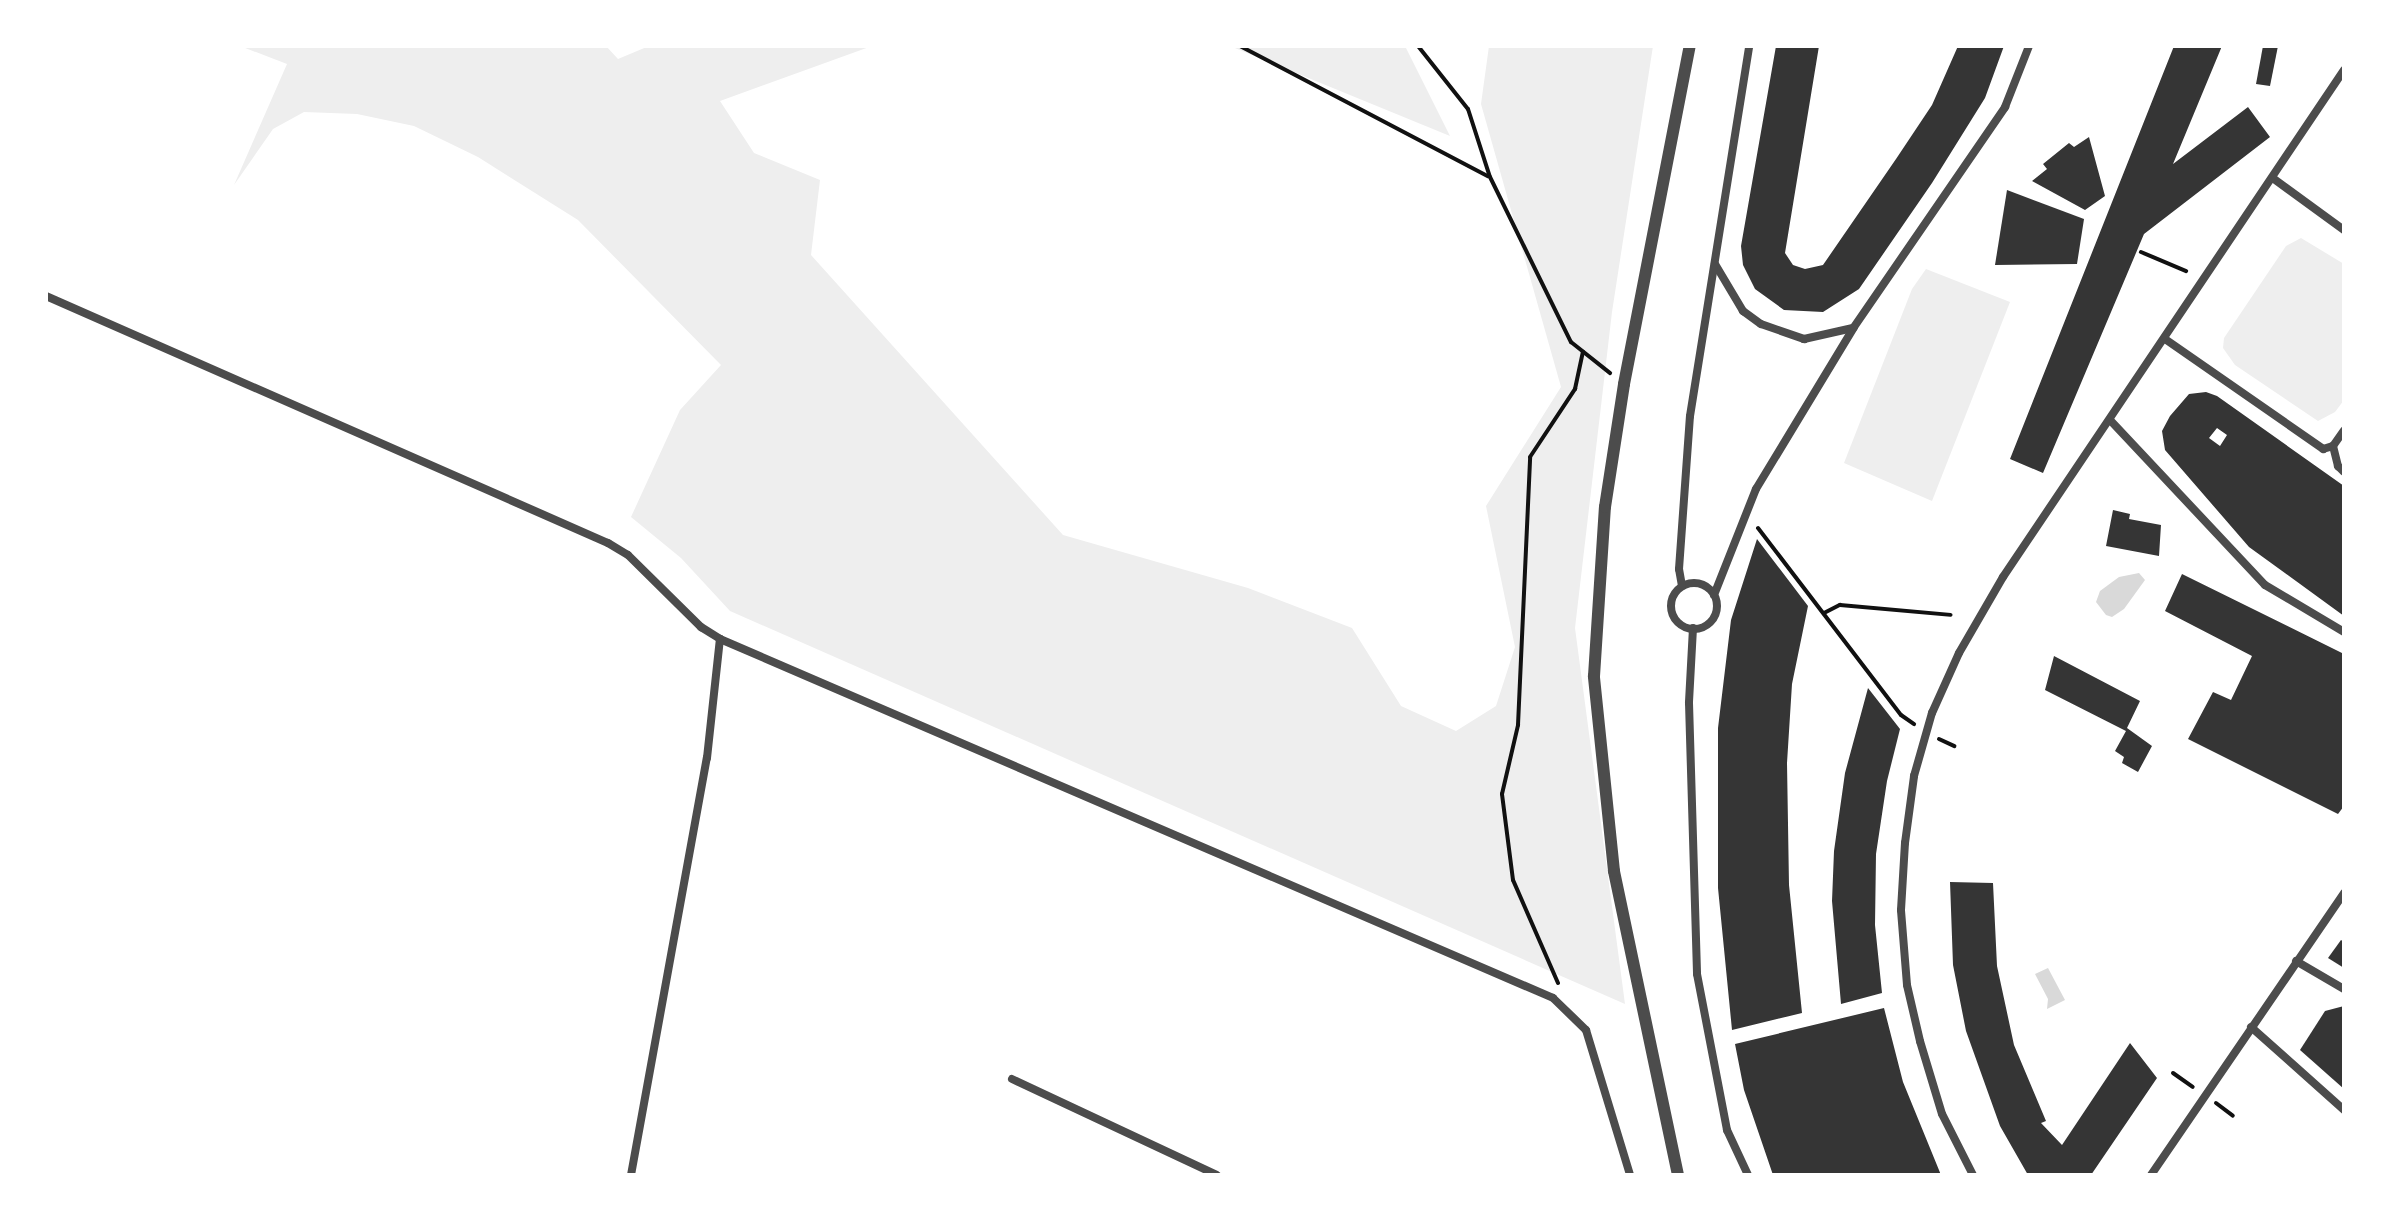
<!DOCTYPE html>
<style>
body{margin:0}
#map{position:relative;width:2390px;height:1221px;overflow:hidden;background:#fff;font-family:"IBM Plex Sans",sans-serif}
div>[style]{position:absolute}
.green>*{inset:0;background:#eee}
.water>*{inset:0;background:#d9d9d9}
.building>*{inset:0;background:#353535}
.path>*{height:4px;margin:-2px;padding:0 2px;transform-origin:2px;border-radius:2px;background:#111}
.minor>*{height:8px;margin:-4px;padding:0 4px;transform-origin:4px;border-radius:4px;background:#4c4c4c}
.minor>.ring{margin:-4px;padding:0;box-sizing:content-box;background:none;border:8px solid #4c4c4c;border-radius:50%}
.tertiary>*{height:12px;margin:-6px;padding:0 6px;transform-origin:6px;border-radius:6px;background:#4c4c4c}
span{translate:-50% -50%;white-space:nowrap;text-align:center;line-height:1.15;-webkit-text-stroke:8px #fff;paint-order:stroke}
.frame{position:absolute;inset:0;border:48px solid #fff;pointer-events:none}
</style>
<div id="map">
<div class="green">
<div style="clip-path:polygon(240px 46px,606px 46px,618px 59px,649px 46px,872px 46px,720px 101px,754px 153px,820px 180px,811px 255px,1063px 535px,1248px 588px,1352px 628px,1401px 706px,1456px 731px,1496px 706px,1515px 647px,1486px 506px,1561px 387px,1481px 104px,1489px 46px,1653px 46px,1612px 312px,1575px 628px,1625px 1004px,730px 611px,681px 558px,631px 517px,680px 410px,721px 365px,578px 220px,478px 157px,414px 126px,357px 114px,304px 112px,273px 129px,234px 185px,287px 64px)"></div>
<div style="clip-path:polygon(1230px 46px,1405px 46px,1450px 136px)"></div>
<div style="clip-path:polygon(2301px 238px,2344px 264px,2344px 400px,2335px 412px,2318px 421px,2235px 365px,2223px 348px,2224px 338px,2286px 246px)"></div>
<div style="clip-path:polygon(1926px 269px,2010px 302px,1932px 501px,1844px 463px,1912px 289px)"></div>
</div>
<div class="water">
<div style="clip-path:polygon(2139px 573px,2145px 580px,2124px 609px,2112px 617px,2106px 615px,2096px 602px,2100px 591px,2119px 577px)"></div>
<div style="clip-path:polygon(2048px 968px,2065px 1000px,2047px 1009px,2048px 999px,2035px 974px)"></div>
</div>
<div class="building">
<div style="clip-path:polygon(1776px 46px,1819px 46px,1785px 253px,1793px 265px,1805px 269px,1823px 265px,1896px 159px,1932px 105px,1958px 46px,2004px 46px,1985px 98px,1932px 183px,1859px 289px,1823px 312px,1784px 310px,1755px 289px,1743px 265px,1741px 246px)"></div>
<div style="clip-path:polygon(2174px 46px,2222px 46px,2173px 164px,2248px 107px,2270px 137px,2144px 234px,2043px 473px,2010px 459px)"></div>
<div style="clip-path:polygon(2263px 46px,2278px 46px,2270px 86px,2256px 84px)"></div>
<div style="clip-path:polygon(2089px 137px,2105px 196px,2085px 210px,2032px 181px,2047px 169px,2043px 164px,2069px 143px,2074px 147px)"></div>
<div style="clip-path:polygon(2007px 190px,2084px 219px,2077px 264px,1995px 265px)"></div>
<div style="clip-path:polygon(evenodd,2206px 392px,2217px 396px,2344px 486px,2344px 616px,2249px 547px,2165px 450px,2162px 431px,2170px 416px,2189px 394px,2206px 392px,2217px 428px,2227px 435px,2220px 446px,2209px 438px,2217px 428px)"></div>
<div style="clip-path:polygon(2113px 510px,2130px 514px,2129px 519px,2161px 525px,2159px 556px,2106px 546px)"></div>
<div style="clip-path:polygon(1757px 539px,1808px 606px,1792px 684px,1787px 763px,1789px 885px,1802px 1013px,1732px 1030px,1718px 888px,1718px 728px,1731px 620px)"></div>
<div style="clip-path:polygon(2182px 574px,2344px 654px,2344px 806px,2338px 814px,2188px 739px,2213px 692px,2231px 700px,2252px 656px,2165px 611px)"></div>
<div style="clip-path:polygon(2054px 656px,2140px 701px,2127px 728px,2152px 746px,2138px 772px,2122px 763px,2124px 757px,2115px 751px,2126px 731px,2045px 690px)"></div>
<div style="clip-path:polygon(1868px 688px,1900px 729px,1887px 781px,1876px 854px,1875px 925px,1882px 993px,1841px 1004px,1832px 901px,1834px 851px,1845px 773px)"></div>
<div style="clip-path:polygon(1950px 882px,1993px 883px,1997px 966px,2014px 1045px,2046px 1121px,2041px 1123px,2062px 1145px,2130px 1043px,2157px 1078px,2091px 1175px,2028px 1175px,2000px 1126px,1966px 1031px,1953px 965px)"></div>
<div style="clip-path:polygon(2341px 940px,2344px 942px,2344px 968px,2328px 958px)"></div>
<div style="clip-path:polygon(2344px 1006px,2344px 1089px,2300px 1050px,2325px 1011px)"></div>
<div style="clip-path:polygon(1884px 1008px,1903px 1082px,1941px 1175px,1773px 1175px,1744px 1090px,1735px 1044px)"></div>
</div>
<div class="path">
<div style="left:1240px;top:46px;width:280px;rotate:27.7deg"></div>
<div style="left:1418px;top:46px;width:80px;rotate:51.6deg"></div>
<div style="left:1468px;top:109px;width:71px;rotate:72.1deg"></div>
<div style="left:1490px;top:177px;width:184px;rotate:63.9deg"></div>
<div style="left:1571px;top:342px;width:50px;rotate:38.5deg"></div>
<div style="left:2141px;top:252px;width:49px;rotate:22.9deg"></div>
<div style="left:1758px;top:528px;width:235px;rotate:52.6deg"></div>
<div style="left:1901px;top:715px;width:16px;rotate:35deg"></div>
<div style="left:1824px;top:613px;width:18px;rotate:-27deg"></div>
<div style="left:1840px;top:605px;width:111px;rotate:5.1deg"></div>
<div style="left:1939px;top:739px;width:17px;rotate:25deg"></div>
<div style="left:1558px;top:983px;width:112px;rotate:-113.6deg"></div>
<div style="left:1513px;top:880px;width:87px;rotate:-97.3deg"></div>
<div style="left:1502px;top:794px;width:71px;rotate:-76.9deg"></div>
<div style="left:1518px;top:725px;width:268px;rotate:-87.4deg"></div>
<div style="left:1530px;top:457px;width:82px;rotate:-56.5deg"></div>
<div style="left:1575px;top:389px;width:38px;rotate:-78deg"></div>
<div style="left:2173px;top:1073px;width:24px;rotate:35deg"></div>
<div style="left:2216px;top:1103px;width:21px;rotate:37deg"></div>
</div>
<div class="minor">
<div style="left:2274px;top:179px;width:87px;rotate:36.1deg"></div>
<div style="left:1715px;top:264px;width:55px;rotate:59.2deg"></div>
<div style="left:1743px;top:311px;width:22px;rotate:36deg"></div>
<div style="left:1761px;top:324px;width:46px;rotate:19.2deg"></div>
<div style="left:1804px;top:339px;width:50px;rotate:-12.7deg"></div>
<div style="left:46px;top:296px;width:614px;rotate:23.73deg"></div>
<div style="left:608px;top:543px;width:23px;rotate:31deg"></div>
<div style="left:628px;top:555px;width:103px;rotate:44.6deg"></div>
<div style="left:701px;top:627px;width:22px;rotate:32deg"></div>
<div style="left:720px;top:639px;width:907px;rotate:23.31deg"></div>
<div style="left:1553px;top:998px;width:46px;rotate:44.1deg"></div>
<div style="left:1586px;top:1030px;width:152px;rotate:73.1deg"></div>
<div style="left:2165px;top:339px;width:193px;rotate:34.8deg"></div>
<div style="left:2323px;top:449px;width:10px;rotate:-17deg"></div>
<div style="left:2333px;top:446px;width:19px;rotate:-55deg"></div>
<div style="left:2110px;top:420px;width:226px;rotate:46.8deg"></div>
<div style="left:2265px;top:585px;width:92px;rotate:30.7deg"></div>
<div style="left:2333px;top:446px;width:21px;rotate:76deg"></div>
<div style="left:2338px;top:466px;width:8px;rotate:45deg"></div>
<div class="ring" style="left:1671px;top:583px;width:38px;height:38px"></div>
<div style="left:1682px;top:586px;width:17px;rotate:-100deg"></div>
<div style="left:1679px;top:569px;width:153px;rotate:-85.9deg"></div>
<div style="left:1690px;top:416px;width:375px;rotate:-80.9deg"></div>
<div style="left:1714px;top:595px;width:114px;rotate:-68.4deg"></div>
<div style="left:1756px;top:489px;width:189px;rotate:-58.8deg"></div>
<div style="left:1854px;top:327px;width:267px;rotate:-55.5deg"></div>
<div style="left:2005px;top:107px;width:66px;rotate:-68.5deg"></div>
<div style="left:1693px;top:628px;width:75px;rotate:93.1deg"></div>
<div style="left:1689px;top:703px;width:271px;rotate:88.3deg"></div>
<div style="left:1697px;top:974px;width:159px;rotate:79.1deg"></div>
<div style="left:1727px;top:1130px;width:50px;rotate:65deg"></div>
<div style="left:2296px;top:961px;width:56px;rotate:30.3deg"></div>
<div style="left:2251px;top:1027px;width:125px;rotate:41.7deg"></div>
<div style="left:1012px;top:1079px;width:226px;rotate:25.1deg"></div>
<div style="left:631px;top:1175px;width:424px;rotate:-79.7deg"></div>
<div style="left:707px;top:758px;width:120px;rotate:-83.8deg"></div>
<div style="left:1973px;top:1175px;width:68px;rotate:-116.9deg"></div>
<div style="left:1942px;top:1114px;width:76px;rotate:-106.8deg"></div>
<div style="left:1920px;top:1041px;width:57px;rotate:-103.1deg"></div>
<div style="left:1907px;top:985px;width:75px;rotate:-94.6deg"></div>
<div style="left:1901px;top:910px;width:67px;rotate:-86.6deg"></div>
<div style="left:1905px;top:843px;width:68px;rotate:-82.3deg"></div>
<div style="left:1914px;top:776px;width:66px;rotate:-74.1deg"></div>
<div style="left:1932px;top:713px;width:66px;rotate:-65.8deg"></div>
<div style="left:1959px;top:653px;width:88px;rotate:-59.9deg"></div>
<div style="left:2003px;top:577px;width:611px;rotate:-56.08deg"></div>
<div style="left:2151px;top:1175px;width:342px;rotate:-55.6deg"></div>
</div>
<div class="tertiary">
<div style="left:1678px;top:1175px;width:311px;rotate:-101.9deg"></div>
<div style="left:1614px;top:871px;width:196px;rotate:-95.9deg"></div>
<div style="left:1594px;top:676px;width:169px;rotate:-86.3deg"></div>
<div style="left:1605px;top:507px;width:124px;rotate:-81.2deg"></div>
<div style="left:1624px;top:384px;width:344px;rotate:-79deg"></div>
</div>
<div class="frame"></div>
</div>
